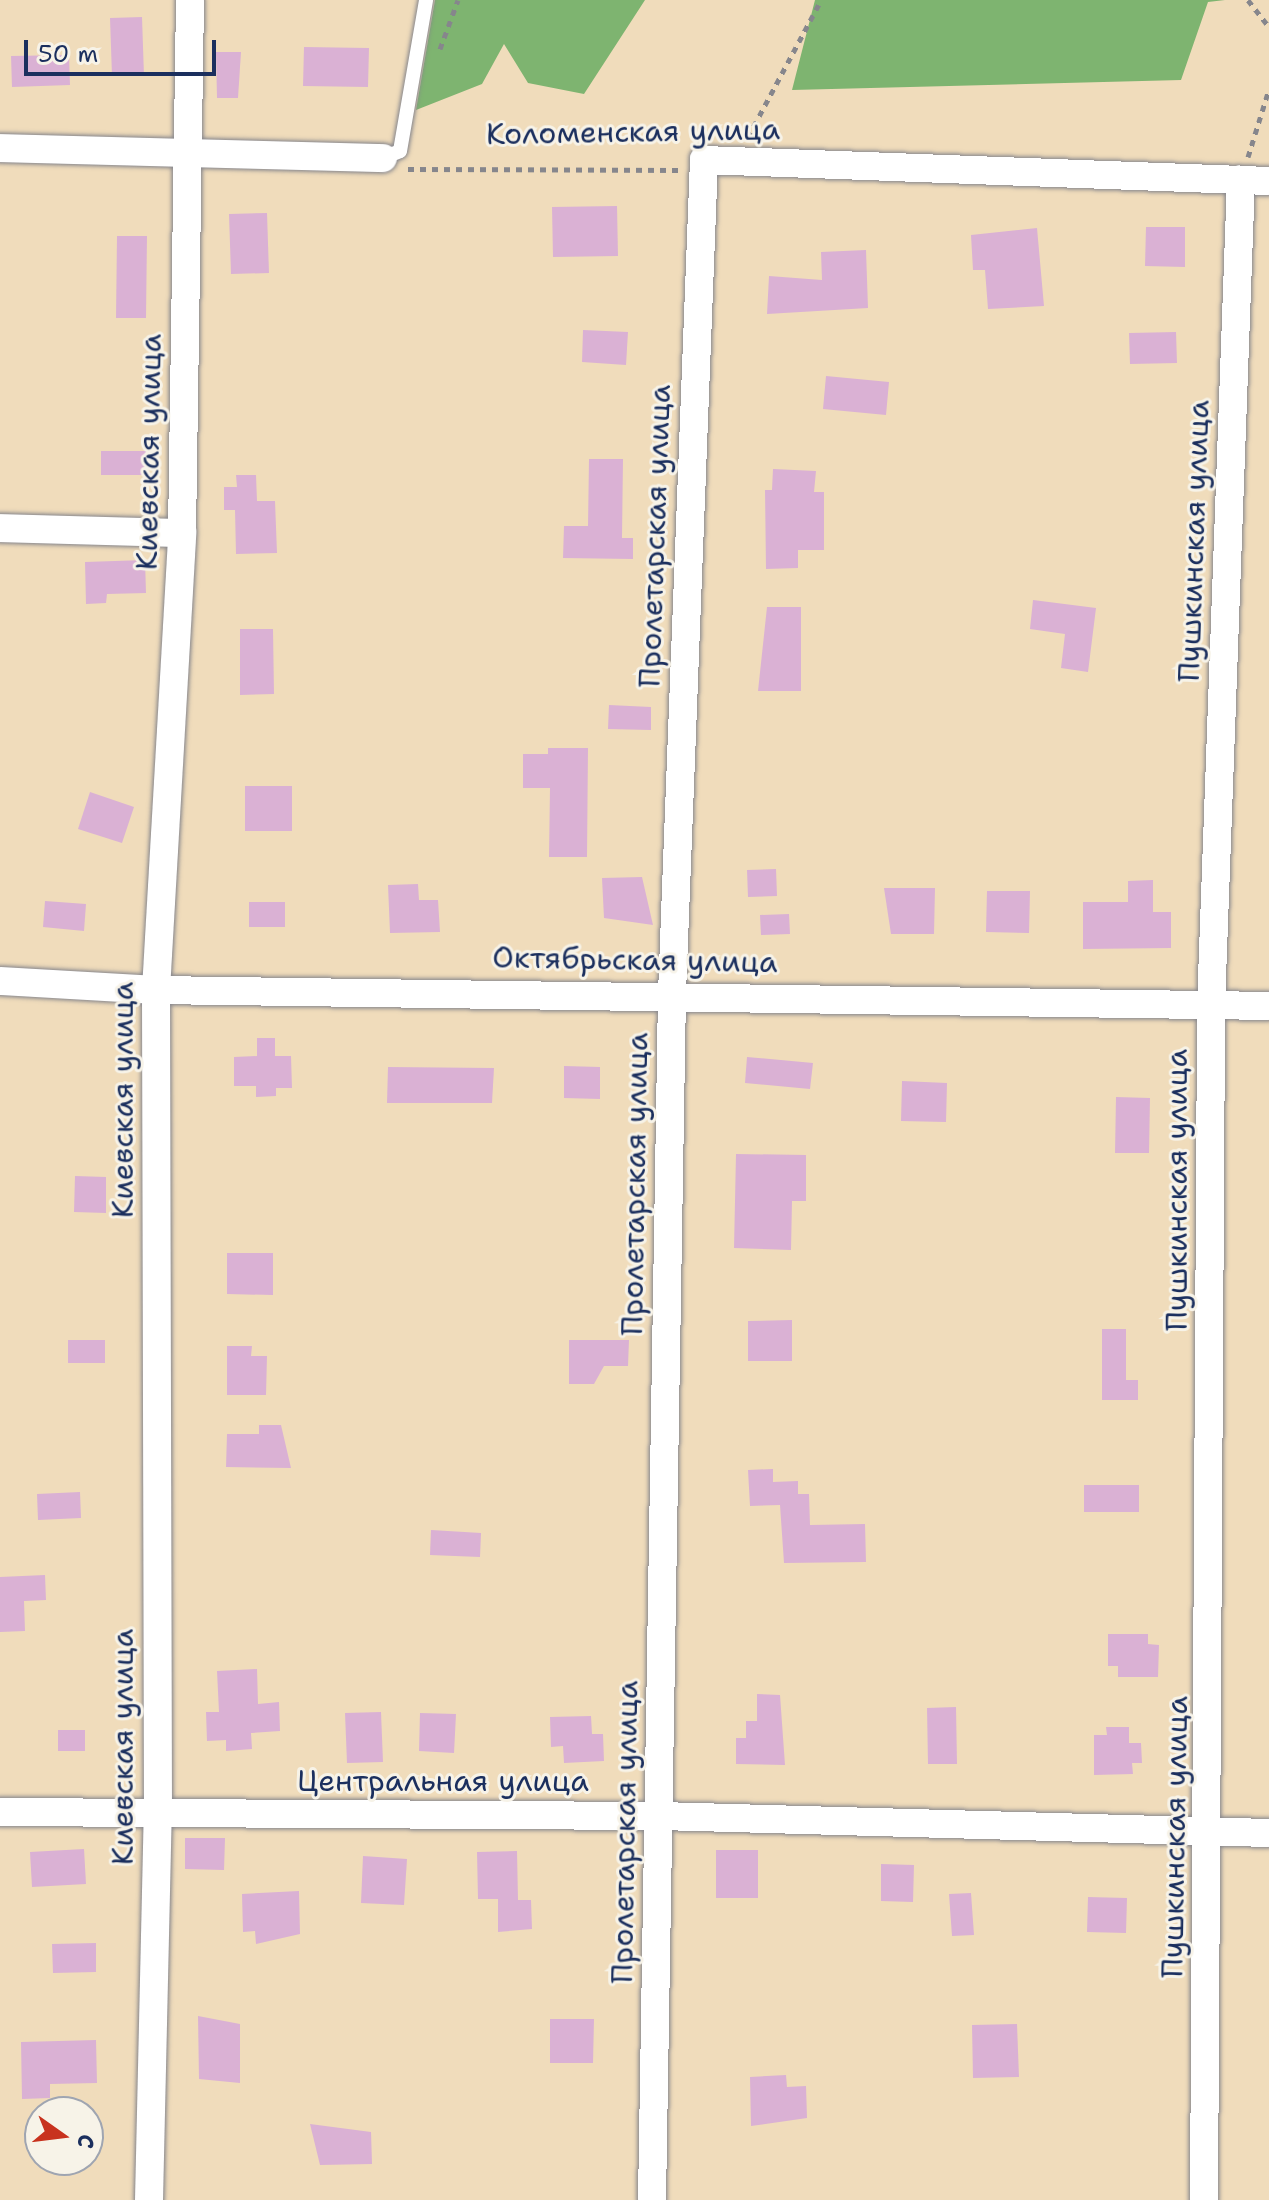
<!DOCTYPE html>
<meta charset="utf-8">
<style>
body{margin:0}
#map{position:relative;width:1269px;height:2200px;overflow:hidden;background:#f0dcbb;font-family:"Shantell Sans",sans-serif}
div>[style]{position:absolute}
.forest>*{inset:0;background:#7eb470}
.building>*{inset:0;background:#dab1d4}
.path>*{height:5px;margin-top:-2.5px;transform-origin:0;background:repeating-linear-gradient(90deg,#86868c 0 6px,transparent 0 12px)}
.roads{filter:drop-shadow(0 0 2px #86868c) drop-shadow(0 0 2px #86868c)}
.service>*{height:14px;margin:-7px;padding:0 7px;transform-origin:7px;border-radius:7px;background:#fff}
.minor>*{height:28px;margin:-14px;padding:0 14px;transform-origin:14px;border-radius:14px;background:#fff}
span{translate:-50% -50%;white-space:nowrap;text-align:center;line-height:1.15;-webkit-text-stroke:6px #f7f3e8;paint-order:stroke}
.street-label{font-size:30px;color:#1b2f5e}
.north{position:absolute;left:24px;top:2096px;width:80px;height:80px;box-sizing:border-box;background:#f7f3e8;border:2px solid #9fa5b1;border-radius:50%;rotate:104deg;font-size:22px;font-weight:700;line-height:32px;text-align:center;color:#1b2f5e}
.north::after{content:'';display:block;margin:auto;width:28px;height:36px;background:#c8321e;clip-path:polygon(50% 0,100% 100%,50% 72%,0 100%)}
.scale{position:absolute;left:24px;top:40px;width:192px;height:36px;box-sizing:border-box;border:4px solid #1b2f5e;border-top:0;padding-left:10px;font-size:24px;line-height:28px;white-space:nowrap;color:#1b2f5e;-webkit-text-stroke:6px #f7f3e8;paint-order:stroke}
</style>
<div id="map">
<div class="forest">
<div style="clip-path:polygon(435px 0,645px 0,584px 94px,528px 83px,504px 44px,482px 84px,416px 110px)"></div>
<div style="clip-path:polygon(815px 0,1225px 0,1208px 2px,1181px 80px,792px 90px)"></div>
</div>
<div class="building">
<div style="clip-path:polygon(142px 17px,144px 76px,112px 76px,110px 18px)"></div>
<div style="clip-path:polygon(304px 47px,369px 48px,368px 87px,303px 86px)"></div>
<div style="clip-path:polygon(216px 52px,241px 52px,238px 98px,217px 98px)"></div>
<div style="clip-path:polygon(69px 55px,70px 85px,12px 87px,11px 56px)"></div>
<div style="clip-path:polygon(617px 206px,618px 256px,553px 257px,552px 207px)"></div>
<div style="clip-path:polygon(267px 213px,269px 273px,231px 274px,229px 214px)"></div>
<div style="clip-path:polygon(1146px 227px,1185px 227px,1185px 267px,1145px 266px)"></div>
<div style="clip-path:polygon(1037px 228px,1044px 306px,988px 309px,985px 270px,973px 270px,971px 235px)"></div>
<div style="clip-path:polygon(117px 236px,147px 236px,146px 318px,116px 318px)"></div>
<div style="clip-path:polygon(866px 250px,868px 308px,767px 314px,769px 276px,822px 280px,821px 252px)"></div>
<div style="clip-path:polygon(583px 330px,628px 332px,626px 365px,582px 362px)"></div>
<div style="clip-path:polygon(1176px 332px,1177px 363px,1130px 364px,1129px 333px)"></div>
<div style="clip-path:polygon(826px 376px,889px 382px,886px 415px,823px 409px)"></div>
<div style="clip-path:polygon(101px 451px,146px 451px,146px 475px,101px 475px)"></div>
<div style="clip-path:polygon(589px 459px,623px 459px,622px 538px,633px 538px,633px 559px,563px 558px,564px 526px,588px 526px)"></div>
<div style="clip-path:polygon(773px 469px,816px 471px,814px 492px,824px 492px,824px 550px,798px 550px,798px 568px,766px 569px,765px 490px,772px 490px)"></div>
<div style="clip-path:polygon(236px 475px,256px 475px,257px 501px,275px 501px,277px 553px,236px 554px,235px 510px,224px 510px,224px 487px,237px 487px)"></div>
<div style="clip-path:polygon(145px 560px,146px 593px,107px 594px,106px 603px,86px 604px,85px 562px)"></div>
<div style="clip-path:polygon(1033px 600px,1096px 608px,1088px 672px,1061px 668px,1065px 634px,1030px 629px)"></div>
<div style="clip-path:polygon(767px 607px,801px 607px,801px 691px,758px 691px)"></div>
<div style="clip-path:polygon(240px 629px,273px 629px,274px 694px,240px 695px)"></div>
<div style="clip-path:polygon(609px 705px,651px 707px,651px 730px,608px 729px)"></div>
<div style="clip-path:polygon(548px 748px,588px 748px,587px 857px,549px 857px,550px 788px,523px 788px,523px 754px,548px 754px)"></div>
<div style="clip-path:polygon(245px 786px,292px 786px,292px 831px,245px 831px)"></div>
<div style="clip-path:polygon(90px 792px,134px 807px,122px 843px,78px 829px)"></div>
<div style="clip-path:polygon(776px 869px,777px 896px,748px 897px,747px 870px)"></div>
<div style="clip-path:polygon(642px 877px,653px 925px,604px 918px,602px 878px)"></div>
<div style="clip-path:polygon(1153px 880px,1153px 912px,1171px 912px,1171px 948px,1083px 949px,1083px 902px,1128px 902px,1128px 881px)"></div>
<div style="clip-path:polygon(418px 884px,419px 900px,438px 900px,440px 932px,390px 933px,388px 885px)"></div>
<div style="clip-path:polygon(884px 888px,935px 888px,934px 934px,891px 934px)"></div>
<div style="clip-path:polygon(987px 891px,1030px 891px,1029px 933px,986px 932px)"></div>
<div style="clip-path:polygon(45px 901px,86px 904px,84px 931px,43px 927px)"></div>
<div style="clip-path:polygon(249px 902px,285px 902px,285px 927px,249px 927px)"></div>
<div style="clip-path:polygon(789px 914px,790px 934px,761px 935px,760px 915px)"></div>
<div style="clip-path:polygon(257px 1038px,275px 1038px,275px 1056px,291px 1056px,292px 1088px,276px 1088px,276px 1096px,256px 1097px,256px 1086px,234px 1086px,234px 1057px,257px 1056px)"></div>
<div style="clip-path:polygon(747px 1057px,813px 1063px,810px 1089px,745px 1083px)"></div>
<div style="clip-path:polygon(564px 1066px,600px 1067px,600px 1099px,564px 1098px)"></div>
<div style="clip-path:polygon(388px 1067px,494px 1068px,492px 1103px,387px 1103px)"></div>
<div style="clip-path:polygon(902px 1081px,947px 1083px,946px 1122px,901px 1121px)"></div>
<div style="clip-path:polygon(1116px 1097px,1150px 1098px,1149px 1153px,1115px 1153px)"></div>
<div style="clip-path:polygon(736px 1154px,806px 1155px,806px 1201px,792px 1201px,791px 1250px,734px 1248px)"></div>
<div style="clip-path:polygon(75px 1176px,106px 1177px,106px 1213px,74px 1212px)"></div>
<div style="clip-path:polygon(227px 1253px,273px 1253px,273px 1295px,227px 1294px)"></div>
<div style="clip-path:polygon(792px 1320px,792px 1361px,748px 1361px,748px 1321px)"></div>
<div style="clip-path:polygon(1102px 1329px,1126px 1329px,1126px 1380px,1138px 1380px,1138px 1400px,1102px 1400px)"></div>
<div style="clip-path:polygon(68px 1340px,105px 1340px,105px 1363px,68px 1363px)"></div>
<div style="clip-path:polygon(569px 1340px,629px 1340px,628px 1366px,604px 1366px,594px 1384px,569px 1384px)"></div>
<div style="clip-path:polygon(227px 1346px,252px 1346px,251px 1356px,267px 1356px,266px 1395px,227px 1395px)"></div>
<div style="clip-path:polygon(259px 1425px,281px 1425px,291px 1468px,226px 1467px,227px 1434px,259px 1434px)"></div>
<div style="clip-path:polygon(773px 1469px,773px 1482px,798px 1481px,798px 1494px,809px 1494px,810px 1525px,865px 1524px,866px 1562px,784px 1563px,780px 1505px,750px 1506px,748px 1470px)"></div>
<div style="clip-path:polygon(1084px 1485px,1139px 1485px,1139px 1512px,1084px 1512px)"></div>
<div style="clip-path:polygon(80px 1492px,81px 1518px,38px 1520px,37px 1494px)"></div>
<div style="clip-path:polygon(431px 1530px,481px 1533px,480px 1557px,430px 1555px)"></div>
<div style="clip-path:polygon(45px 1575px,46px 1600px,24px 1601px,25px 1631px,0 1632px,0 1577px)"></div>
<div style="clip-path:polygon(1108px 1634px,1148px 1634px,1148px 1644px,1159px 1645px,1158px 1677px,1118px 1677px,1118px 1666px,1108px 1666px)"></div>
<div style="clip-path:polygon(257px 1669px,258px 1704px,279px 1702px,280px 1731px,251px 1733px,252px 1749px,226px 1751px,226px 1740px,207px 1741px,206px 1712px,219px 1712px,217px 1671px)"></div>
<div style="clip-path:polygon(757px 1694px,780px 1695px,785px 1765px,736px 1764px,736px 1738px,746px 1738px,746px 1721px,757px 1721px)"></div>
<div style="clip-path:polygon(956px 1707px,957px 1764px,928px 1764px,927px 1708px)"></div>
<div style="clip-path:polygon(381px 1712px,383px 1762px,347px 1763px,345px 1713px)"></div>
<div style="clip-path:polygon(420px 1713px,456px 1714px,454px 1753px,419px 1751px)"></div>
<div style="clip-path:polygon(591px 1716px,592px 1734px,603px 1734px,604px 1761px,564px 1763px,563px 1746px,551px 1747px,550px 1717px)"></div>
<div style="clip-path:polygon(1106px 1727px,1129px 1727px,1129px 1743px,1141px 1743px,1142px 1763px,1132px 1763px,1133px 1774px,1094px 1775px,1094px 1735px,1107px 1735px)"></div>
<div style="clip-path:polygon(58px 1730px,85px 1730px,85px 1751px,58px 1751px)"></div>
<div style="clip-path:polygon(185px 1838px,225px 1838px,224px 1870px,185px 1869px)"></div>
<div style="clip-path:polygon(84px 1849px,86px 1884px,32px 1887px,30px 1852px)"></div>
<div style="clip-path:polygon(716px 1850px,758px 1850px,758px 1898px,716px 1898px)"></div>
<div style="clip-path:polygon(517px 1851px,518px 1900px,531px 1900px,532px 1929px,498px 1932px,498px 1899px,478px 1899px,477px 1852px)"></div>
<div style="clip-path:polygon(363px 1856px,407px 1859px,404px 1905px,361px 1903px)"></div>
<div style="clip-path:polygon(881px 1864px,914px 1865px,913px 1902px,881px 1901px)"></div>
<div style="clip-path:polygon(299px 1891px,300px 1934px,256px 1944px,255px 1931px,243px 1932px,242px 1894px)"></div>
<div style="clip-path:polygon(971px 1893px,974px 1935px,952px 1936px,949px 1894px)"></div>
<div style="clip-path:polygon(1088px 1897px,1127px 1898px,1126px 1933px,1087px 1932px)"></div>
<div style="clip-path:polygon(96px 1943px,96px 1972px,53px 1973px,52px 1944px)"></div>
<div style="clip-path:polygon(198px 2016px,240px 2024px,240px 2083px,199px 2079px)"></div>
<div style="clip-path:polygon(550px 2019px,594px 2019px,593px 2063px,550px 2063px)"></div>
<div style="clip-path:polygon(1017px 2024px,1019px 2077px,973px 2078px,972px 2025px)"></div>
<div style="clip-path:polygon(96px 2040px,97px 2083px,50px 2084px,50px 2098px,22px 2099px,21px 2042px)"></div>
<div style="clip-path:polygon(786px 2075px,787px 2087px,806px 2086px,807px 2118px,751px 2126px,750px 2077px)"></div>
<div style="clip-path:polygon(310px 2124px,371px 2132px,372px 2164px,320px 2165px)"></div>
</div>
<div class="path">
<div style="left:1248px;top:0;width:34px;rotate:52deg"></div>
<div style="left:440px;top:49px;width:52px;rotate:-69.8deg"></div>
<div style="left:748px;top:137px;width:155px;rotate:-61.9deg"></div>
<div style="left:1248px;top:157px;width:71px;rotate:-72.8deg"></div>
<div style="left:408px;top:169px;width:270px;rotate:0.2deg"></div>
</div>
<div class="roads">
<div class="service">
<div style="left:383px;top:158px;width:18px;rotate:-22deg"></div>
<div style="left:400px;top:151px;width:153px;rotate:-80.2deg"></div>
</div>
<div class="minor">
<div style="left:0;top:148px;width:383px;rotate:1.5deg"></div>
<div style="left:0;top:528px;width:182px;rotate:1.6deg"></div>
<div style="left:0;top:981px;width:156px;rotate:3.3deg"></div>
<div style="left:156px;top:990px;width:1113px;rotate:0.82deg"></div>
<div style="left:0;top:1812px;width:660px;rotate:0.35deg"></div>
<div style="left:660px;top:1816px;width:609px;rotate:1.6deg"></div>
<div style="left:149px;top:2200px;width:387px;rotate:-88.7deg"></div>
<div style="left:158px;top:1813px;width:823px;rotate:-90.14deg"></div>
<div style="left:156px;top:990px;width:458px;rotate:-86.7deg"></div>
<div style="left:182px;top:533px;width:533px;rotate:-89.14deg"></div>
<div style="left:652px;top:2200px;width:1207px;rotate:-89.05deg"></div>
<div style="left:672px;top:993px;width:834px;rotate:-87.8deg"></div>
<div style="left:704px;top:160px;width:565px;rotate:2.13deg"></div>
<div style="left:1204px;top:2200px;width:1194px;rotate:-89.66deg"></div>
<div style="left:1211px;top:1006px;width:827px;rotate:-87.92deg"></div>
</div>
</div>
<div class="street-label">
<span style="left:633px;top:132px;rotate:-1deg">Коломенская улица</span>
<span style="left:149px;top:452px;rotate:-89deg">Киевская улица</span>
<span style="left:655px;top:536px;rotate:-88deg">Пролетарская улица</span>
<span style="left:1194px;top:541px;rotate:-88deg">Пушкинская улица</span>
<span style="left:635px;top:960px;rotate:1deg">Октябрьская улица</span>
<span style="left:123px;top:1100px;rotate:-90deg">Киевская улица</span>
<span style="left:635px;top:1184px;rotate:-89deg">Пролетарская улица</span>
<span style="left:1177px;top:1190px;rotate:-90deg">Пушкинская улица</span>
<span style="left:123px;top:1747px;rotate:-90deg">Киевская улица</span>
<span style="left:443px;top:1781px">Центральная улица</span>
<span style="left:625px;top:1832px;rotate:-89deg">Пролетарская улица</span>
<span style="left:1175px;top:1837px;rotate:-89deg">Пушкинская улица</span>
</div>
<div class="north">С</div>
<div class="scale">50 m</div>
</div>
